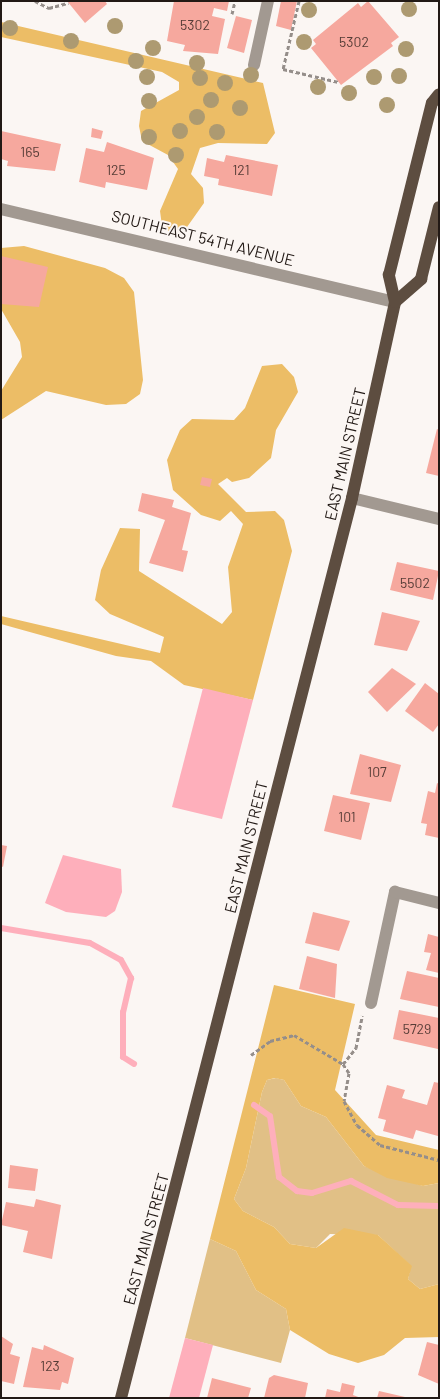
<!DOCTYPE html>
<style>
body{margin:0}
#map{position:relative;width:440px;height:1399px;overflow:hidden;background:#fbf6f3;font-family:Barlow,sans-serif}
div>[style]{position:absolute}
.green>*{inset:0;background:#e1c086}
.forest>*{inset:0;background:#ecbd66}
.water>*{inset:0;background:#feafbb}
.stream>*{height:6px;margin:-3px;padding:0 3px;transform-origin:3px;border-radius:3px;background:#feafbb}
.building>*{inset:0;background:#f6a89e}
.path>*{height:3px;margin-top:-1.5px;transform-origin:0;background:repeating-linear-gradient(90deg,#958e8a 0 4px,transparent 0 6.5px)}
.minor>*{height:12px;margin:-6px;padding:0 6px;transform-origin:6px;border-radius:6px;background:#a29991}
.major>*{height:12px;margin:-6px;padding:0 6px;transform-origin:6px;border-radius:6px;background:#5d4d40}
.trees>*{width:16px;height:16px;margin:-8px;border-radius:50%;background:#ad9a71}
span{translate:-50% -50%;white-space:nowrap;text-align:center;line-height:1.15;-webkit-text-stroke:4px #fbf6f3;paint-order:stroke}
.number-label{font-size:14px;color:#573d37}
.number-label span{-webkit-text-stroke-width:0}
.street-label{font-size:16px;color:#221915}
.frame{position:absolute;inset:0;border:2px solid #221915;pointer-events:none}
</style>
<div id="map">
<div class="green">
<div style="clip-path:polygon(276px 1078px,284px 1080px,301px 1106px,326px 1117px,364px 1166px,423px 1186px,439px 1183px,439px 1284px,420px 1289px,408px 1279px,411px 1266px,378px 1235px,330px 1234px,316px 1248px,290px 1244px,274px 1227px,243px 1211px,234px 1199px,246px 1168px,262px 1092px,267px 1080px)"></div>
<div style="clip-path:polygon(210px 1239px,236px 1251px,256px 1290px,286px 1309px,290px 1330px,281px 1363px,185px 1338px)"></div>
</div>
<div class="forest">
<div style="clip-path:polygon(1px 22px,263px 83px,275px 133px,267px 144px,218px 143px,200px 148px,191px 174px,203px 188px,204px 203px,187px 227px,170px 232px,162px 226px,160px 211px,178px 169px,168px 155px,142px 141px,139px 126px,141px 111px,179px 90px,179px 82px,162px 72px,1px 37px)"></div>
<div style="clip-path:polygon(24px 246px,105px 268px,124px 278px,134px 292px,143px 380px,140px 394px,126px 404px,106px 405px,46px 391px,1px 420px,1px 391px,22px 357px,20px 342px,1px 309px,1px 248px)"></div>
<div style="clip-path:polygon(282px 364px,294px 377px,298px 392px,276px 430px,271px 458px,249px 478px,232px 482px,227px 478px,218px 484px,246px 512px,275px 511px,284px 520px,292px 551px,253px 700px,184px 685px,151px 661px,116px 656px,1px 624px,1px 616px,160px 653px,164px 637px,110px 614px,95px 600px,101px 570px,120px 528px,140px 529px,139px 571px,222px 624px,232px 612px,228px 567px,243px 524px,231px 511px,220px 521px,201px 515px,173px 490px,167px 460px,180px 430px,192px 419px,234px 420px,245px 408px,262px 366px)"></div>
<div style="clip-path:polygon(274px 985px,355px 1004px,335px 1090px,376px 1135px,439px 1150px,439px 1183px,423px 1186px,387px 1178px,364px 1166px,326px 1117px,301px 1106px,284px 1080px,275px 1078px,267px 1080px,262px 1092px,246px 1168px,234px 1199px,243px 1211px,274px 1227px,290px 1244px,316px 1248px,344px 1228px,378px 1235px,412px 1266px,408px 1279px,420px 1289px,439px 1284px,439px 1337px,405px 1338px,384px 1355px,358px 1363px,329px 1354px,290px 1330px,286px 1309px,256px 1290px,236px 1251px,210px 1239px)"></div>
</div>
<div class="water">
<div style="clip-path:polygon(203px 688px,253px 700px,222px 819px,172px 807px)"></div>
<div style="clip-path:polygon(63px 855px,121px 869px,122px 892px,115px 911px,106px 917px,66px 912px,45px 903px)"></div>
<div style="clip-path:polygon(185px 1338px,213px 1345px,199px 1398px,169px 1398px)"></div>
</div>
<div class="stream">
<div style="left:1px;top:928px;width:90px;rotate:9.6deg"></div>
<div style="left:90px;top:943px;width:35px;rotate:29deg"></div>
<div style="left:121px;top:960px;width:21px;rotate:61deg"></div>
<div style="left:131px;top:978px;width:35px;rotate:103deg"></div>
<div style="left:123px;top:1012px;width:45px;rotate:90deg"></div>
<div style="left:123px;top:1057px;width:13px;rotate:32deg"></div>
<div style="left:254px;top:1105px;width:19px;rotate:35deg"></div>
<div style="left:270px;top:1116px;width:62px;rotate:81.6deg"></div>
<div style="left:279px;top:1177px;width:23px;rotate:38deg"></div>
<div style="left:297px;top:1191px;width:15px;rotate:8deg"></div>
<div style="left:312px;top:1193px;width:41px;rotate:-17.1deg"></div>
<div style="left:351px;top:1181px;width:53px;rotate:27.1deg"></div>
<div style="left:398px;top:1205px;width:41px;rotate:1.4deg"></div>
</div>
<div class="building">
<div style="clip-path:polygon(67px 1px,105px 1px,107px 4px,85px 23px)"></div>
<div style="clip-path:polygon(174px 1px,229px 1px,227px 11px,214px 8px,212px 16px,225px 19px,218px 54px,183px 51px,185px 45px,167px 41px)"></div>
<div style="clip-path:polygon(281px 1px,297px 1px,291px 30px,276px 26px)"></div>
<div style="clip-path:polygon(368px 1px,399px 37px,391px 43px,393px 46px,341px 85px,311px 48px,316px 44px,313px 40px,358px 3px,361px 7px)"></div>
<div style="clip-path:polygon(236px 16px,252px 20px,244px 53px,227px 48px)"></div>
<div style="clip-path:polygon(92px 128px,103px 131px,101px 139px,91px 137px)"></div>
<div style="clip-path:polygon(1px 131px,61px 144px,55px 171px,7px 166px,8px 161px,1px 159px)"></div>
<div style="clip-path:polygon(107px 142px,154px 158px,147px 190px,106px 182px,105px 188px,79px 182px,86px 148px,104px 152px)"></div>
<div style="clip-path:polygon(226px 155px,278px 165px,272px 196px,218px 185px,219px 179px,204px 176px,207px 158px,224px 162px)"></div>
<div style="clip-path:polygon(1px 256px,48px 267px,39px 307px,1px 304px)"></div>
<div style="clip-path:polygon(437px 429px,439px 430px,439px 476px,426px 473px)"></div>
<div style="clip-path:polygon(202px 477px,212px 479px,210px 487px,200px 485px)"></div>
<div style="clip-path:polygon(142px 493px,174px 500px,172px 507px,191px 513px,182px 550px,188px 551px,183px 572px,149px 563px,165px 520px,138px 511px)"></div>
<div style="clip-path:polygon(397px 562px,439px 571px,433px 600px,390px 590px)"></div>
<div style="clip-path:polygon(382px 612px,420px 621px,407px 651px,374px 645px)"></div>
<div style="clip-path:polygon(392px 668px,416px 684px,387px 712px,368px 692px)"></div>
<div style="clip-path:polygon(425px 683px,439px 694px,439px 724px,433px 732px,405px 711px)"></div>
<div style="clip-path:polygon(360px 754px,401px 765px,391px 802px,350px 794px)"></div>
<div style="clip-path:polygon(437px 783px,439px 784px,439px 838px,425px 835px,427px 824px,421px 823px,428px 791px,435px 793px)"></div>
<div style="clip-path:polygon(333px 795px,370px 803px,361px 840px,324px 831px)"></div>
<div style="clip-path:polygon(1px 845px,7px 846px,3px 867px,1px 866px)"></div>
<div style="clip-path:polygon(313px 912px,350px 921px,339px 951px,305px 943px)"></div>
<div style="clip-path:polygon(428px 934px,439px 937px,439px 973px,426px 970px,431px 953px,424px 952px)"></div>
<div style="clip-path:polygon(307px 956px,337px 964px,335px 998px,299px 989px)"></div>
<div style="clip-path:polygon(407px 971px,439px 978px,439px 1007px,400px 999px)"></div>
<div style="clip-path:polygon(399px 1010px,439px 1018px,438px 1049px,393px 1039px)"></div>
<div style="clip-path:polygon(434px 1082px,439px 1083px,438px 1136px,416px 1130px,413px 1139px,383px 1131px,386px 1120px,378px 1118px,387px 1085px,405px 1090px,402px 1098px,427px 1105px)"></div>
<div style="clip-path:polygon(10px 1165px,38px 1169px,35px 1191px,8px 1188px)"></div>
<div style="clip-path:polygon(36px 1199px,61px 1205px,52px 1259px,23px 1252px,28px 1231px,1px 1225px,6px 1202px,34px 1207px)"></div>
<div style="clip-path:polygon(1px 1336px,13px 1344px,10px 1354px,20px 1357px,14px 1384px,1px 1381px)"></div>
<div style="clip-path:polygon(427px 1342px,439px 1345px,439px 1384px,418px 1375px)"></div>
<div style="clip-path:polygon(44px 1345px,74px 1358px,68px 1384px,62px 1382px,60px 1390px,23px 1387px,32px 1347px,43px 1350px)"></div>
<div style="clip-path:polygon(274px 1375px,308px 1383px,305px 1398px,264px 1398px,269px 1378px)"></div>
<div style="clip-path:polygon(212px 1378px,251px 1388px,248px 1398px,207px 1398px)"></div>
<div style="clip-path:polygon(342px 1383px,355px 1386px,353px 1395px,361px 1398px,325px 1398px,327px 1389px,340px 1392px)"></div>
<div style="clip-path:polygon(379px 1391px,405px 1397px,405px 1398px,377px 1398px)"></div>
</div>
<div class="path">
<div style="left:35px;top:1px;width:16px;rotate:27deg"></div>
<div style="left:49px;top:8px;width:20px;rotate:-15deg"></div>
<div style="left:299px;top:1px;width:70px;rotate:103.2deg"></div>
<div style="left:283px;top:69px;width:57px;rotate:13.1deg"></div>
<div style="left:232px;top:14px;width:13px;rotate:-77deg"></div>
<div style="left:251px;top:1055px;width:24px;rotate:-36deg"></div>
<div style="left:270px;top:1041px;width:25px;rotate:-14deg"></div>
<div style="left:294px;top:1035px;width:57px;rotate:30.6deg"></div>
<div style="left:343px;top:1064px;width:11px;rotate:56deg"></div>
<div style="left:349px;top:1073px;width:28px;rotate:100deg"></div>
<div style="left:344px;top:1101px;width:27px;rotate:62deg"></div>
<div style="left:357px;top:1125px;width:30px;rotate:41deg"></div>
<div style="left:380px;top:1145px;width:61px;rotate:14.3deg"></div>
<div style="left:343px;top:1064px;width:21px;rotate:-51deg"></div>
<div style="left:356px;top:1048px;width:33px;rotate:-79deg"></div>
</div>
<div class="minor">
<div style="left:254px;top:65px;width:66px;rotate:-77.7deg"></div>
<div style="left:1px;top:209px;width:405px;rotate:13.3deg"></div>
<div style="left:352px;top:498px;width:89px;rotate:13.6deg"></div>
<div style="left:371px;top:1003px;width:114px;rotate:-77.8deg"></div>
<div style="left:395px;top:892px;width:45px;rotate:14deg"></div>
</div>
<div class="major">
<div style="left:395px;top:302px;width:35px;rotate:-41deg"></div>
<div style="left:421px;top:279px;width:74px;rotate:-76deg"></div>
<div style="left:121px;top:1398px;width:929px;rotate:-75.6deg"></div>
<div style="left:352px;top:498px;width:201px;rotate:-77.6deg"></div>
<div style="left:395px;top:302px;width:28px;rotate:-103deg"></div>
<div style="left:389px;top:275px;width:177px;rotate:-76deg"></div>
<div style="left:432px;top:103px;width:11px;rotate:-52deg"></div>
</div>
<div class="trees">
<div style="left:409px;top:9px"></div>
<div style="left:309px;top:10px"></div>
<div style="left:115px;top:26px"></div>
<div style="left:10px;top:28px"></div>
<div style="left:71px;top:41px"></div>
<div style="left:304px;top:42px"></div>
<div style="left:153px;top:48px"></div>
<div style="left:406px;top:49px"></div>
<div style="left:136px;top:61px"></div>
<div style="left:197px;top:63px"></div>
<div style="left:251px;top:75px"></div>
<div style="left:399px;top:76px"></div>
<div style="left:147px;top:77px"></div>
<div style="left:374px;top:77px"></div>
<div style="left:200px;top:78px"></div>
<div style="left:225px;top:83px"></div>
<div style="left:318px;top:87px"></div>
<div style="left:349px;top:93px"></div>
<div style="left:211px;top:100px"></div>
<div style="left:149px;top:101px"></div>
<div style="left:387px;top:105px"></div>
<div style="left:240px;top:108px"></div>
<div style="left:197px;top:117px"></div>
<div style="left:180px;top:131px"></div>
<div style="left:217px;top:132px"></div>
<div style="left:149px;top:137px"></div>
<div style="left:176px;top:155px"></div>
</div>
<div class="number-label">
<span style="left:195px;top:25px">5302</span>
<span style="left:354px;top:42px">5302</span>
<span style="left:30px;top:152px">165</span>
<span style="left:116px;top:170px">125</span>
<span style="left:241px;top:170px">121</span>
<span style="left:415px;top:583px">5502</span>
<span style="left:377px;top:772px">107</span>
<span style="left:347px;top:817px">101</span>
<span style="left:417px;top:1029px">5729</span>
<span style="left:50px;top:1366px">123</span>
</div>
<div class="street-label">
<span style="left:203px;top:238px;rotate:14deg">SOUTHEAST 54TH AVENUE</span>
<span style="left:345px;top:454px;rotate:-77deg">EAST MAIN STREET</span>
<span style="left:246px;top:847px;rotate:-76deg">EAST MAIN STREET</span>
<span style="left:146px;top:1239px;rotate:-75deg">EAST MAIN STREET</span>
</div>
<div class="frame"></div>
</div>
